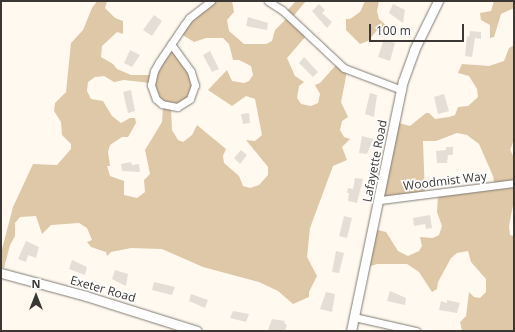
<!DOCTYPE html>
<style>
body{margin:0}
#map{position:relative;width:515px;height:332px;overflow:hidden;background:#fff9f0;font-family:"Open Sans",sans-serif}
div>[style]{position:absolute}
.green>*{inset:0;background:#dfc8a7}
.building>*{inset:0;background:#e4ded6}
.roads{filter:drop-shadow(0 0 1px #807b73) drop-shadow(0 0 1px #807b73)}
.minor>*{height:7px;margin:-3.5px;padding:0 3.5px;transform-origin:3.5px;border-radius:3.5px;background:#fff}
.tertiary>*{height:9px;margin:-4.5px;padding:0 4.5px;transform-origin:4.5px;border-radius:4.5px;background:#fff}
span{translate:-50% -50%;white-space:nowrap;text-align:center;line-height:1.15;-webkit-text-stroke:3.5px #fff;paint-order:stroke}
.street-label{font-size:12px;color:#3a3734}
.frame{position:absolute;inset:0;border:2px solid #3a3734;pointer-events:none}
.north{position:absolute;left:16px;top:276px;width:40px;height:40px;-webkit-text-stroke:3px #fff;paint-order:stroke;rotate:0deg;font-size:11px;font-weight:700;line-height:16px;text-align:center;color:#3a3734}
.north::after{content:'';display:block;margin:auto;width:14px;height:18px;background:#3a3734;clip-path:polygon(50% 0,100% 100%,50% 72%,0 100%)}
.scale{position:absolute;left:369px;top:24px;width:95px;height:18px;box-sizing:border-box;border:2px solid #3a3734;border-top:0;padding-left:5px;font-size:12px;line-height:14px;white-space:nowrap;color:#3a3734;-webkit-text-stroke:3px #fff;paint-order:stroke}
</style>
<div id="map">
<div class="green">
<div style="clip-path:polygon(evenodd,97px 1px,107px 1px,105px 8px,115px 18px,123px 21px,123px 34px,117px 32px,102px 46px,101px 57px,113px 64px,117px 69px,131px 75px,152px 75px,163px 58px,173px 48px,190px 71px,194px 94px,171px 108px,172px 130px,178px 140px,183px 142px,192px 135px,197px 125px,226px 149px,223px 156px,224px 163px,239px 176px,243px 186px,250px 188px,259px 185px,268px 175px,268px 167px,246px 140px,255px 141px,262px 135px,255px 99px,246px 96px,232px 106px,208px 90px,227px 70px,232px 81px,244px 83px,249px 81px,253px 75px,251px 66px,239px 60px,233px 60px,229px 44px,223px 38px,206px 38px,194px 42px,181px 34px,187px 22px,208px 4px,215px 1px,232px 1px,234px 12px,227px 20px,229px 31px,244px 44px,266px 44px,272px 41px,275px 30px,287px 18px,284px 14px,296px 1px,306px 1px,291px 19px,306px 36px,287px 58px,295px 76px,304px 82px,299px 86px,297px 98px,301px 104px,311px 106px,318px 103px,320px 94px,315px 85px,320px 83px,336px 65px,347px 71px,341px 102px,348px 117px,342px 121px,340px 130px,344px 137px,350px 139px,342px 147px,347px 160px,333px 166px,310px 228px,307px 257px,317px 276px,309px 292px,309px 297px,293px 304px,278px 291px,259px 282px,203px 267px,162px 249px,131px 248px,111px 252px,107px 256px,106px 252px,91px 247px,87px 242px,92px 240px,87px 228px,79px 223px,51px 225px,42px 234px,36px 216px,20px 217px,15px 223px,15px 236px,10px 245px,4px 268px,1px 267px,1px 253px,13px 207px,33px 164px,57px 165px,71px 149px,71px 144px,62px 135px,61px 122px,54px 111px,55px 103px,66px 92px,71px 43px,83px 30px,92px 8px,97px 1px,104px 76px,114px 82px,124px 80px,150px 83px,163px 107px,162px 122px,145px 150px,150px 174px,144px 180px,145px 192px,137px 198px,124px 195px,124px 181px,110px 176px,107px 166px,110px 166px,108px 152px,110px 145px,122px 137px,128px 137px,136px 123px,135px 118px,130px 118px,121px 123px,112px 116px,103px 101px,91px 99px,87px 91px,88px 82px,95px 77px,104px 76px)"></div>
<div style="clip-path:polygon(365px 1px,379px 1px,377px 11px,379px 19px,388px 27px,379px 28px,368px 41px,360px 44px,346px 30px,346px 19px,350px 19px,360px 12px)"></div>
<div style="clip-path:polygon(494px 1px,514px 1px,514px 8px,501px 14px,494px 37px,490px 38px,490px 25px,481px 20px,480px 13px,491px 11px)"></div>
<div style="clip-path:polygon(514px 45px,514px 140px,510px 150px,514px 157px,514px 200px,509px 226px,510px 235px,514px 236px,514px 331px,462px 331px,460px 322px,466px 316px,469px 292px,474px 297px,480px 298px,486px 292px,486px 279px,471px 262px,468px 251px,457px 253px,451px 258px,438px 282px,437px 289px,432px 292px,419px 272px,407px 264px,377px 264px,365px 268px,374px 229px,386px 232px,398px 251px,408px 256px,419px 251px,422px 246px,420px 237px,433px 238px,439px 235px,442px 226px,437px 212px,438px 195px,495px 187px,493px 176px,479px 144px,467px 135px,457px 133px,436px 141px,423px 141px,425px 196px,382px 198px,395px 122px,410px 126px,426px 113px,429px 113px,435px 119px,449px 117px,455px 115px,458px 107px,468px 106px,478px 97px,477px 89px,469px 76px,458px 73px,462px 64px,489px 66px,504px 61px,509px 48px)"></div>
</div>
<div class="building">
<div style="clip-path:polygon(319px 4px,325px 10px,322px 13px,332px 22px,327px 28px,312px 11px)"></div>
<div style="clip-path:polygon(393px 4px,405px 10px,403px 23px,389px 13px)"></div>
<div style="clip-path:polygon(154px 15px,162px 21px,152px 36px,143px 30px)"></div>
<div style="clip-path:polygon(248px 17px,268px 23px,267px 30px,246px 26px)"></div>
<div style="clip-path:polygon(470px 31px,481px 32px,481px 39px,475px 38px,472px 57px,465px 56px,467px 36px,469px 37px)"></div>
<div style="clip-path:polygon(384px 39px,395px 43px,390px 61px,378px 57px)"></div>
<div style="clip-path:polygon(130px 50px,140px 55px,132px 67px,124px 63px)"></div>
<div style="clip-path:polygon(210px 51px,219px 69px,212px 72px,203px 55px)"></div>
<div style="clip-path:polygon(304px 57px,318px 72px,313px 77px,299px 63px)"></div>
<div style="clip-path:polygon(131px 90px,135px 111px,128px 113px,123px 92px)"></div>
<div style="clip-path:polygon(370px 93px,377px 95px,374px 117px,365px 114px)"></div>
<div style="clip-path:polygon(444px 94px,449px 111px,438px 114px,434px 97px)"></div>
<div style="clip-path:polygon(249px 113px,250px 123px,243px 124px,241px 114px)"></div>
<div style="clip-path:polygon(362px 136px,373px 139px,367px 154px,359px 153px)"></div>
<div style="clip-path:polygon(446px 147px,453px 147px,453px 155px,448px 155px,447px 163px,437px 163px,436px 151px,446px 150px)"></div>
<div style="clip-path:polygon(241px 150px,247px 155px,240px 164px,234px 158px)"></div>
<div style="clip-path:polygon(131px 162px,132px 165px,139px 164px,140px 172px,122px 171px,121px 164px)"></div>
<div style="clip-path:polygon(355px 178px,363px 179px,357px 203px,348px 201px,349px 193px,347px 193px,348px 188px,353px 189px)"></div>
<div style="clip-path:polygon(430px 215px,432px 228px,426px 229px,425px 224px,414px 226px,413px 218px)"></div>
<div style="clip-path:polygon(344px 216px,352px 218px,347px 238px,339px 236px)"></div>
<div style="clip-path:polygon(26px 241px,39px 247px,36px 258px,28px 255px,26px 262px,18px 259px)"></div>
<div style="clip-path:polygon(336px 251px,344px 253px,339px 273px,332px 272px)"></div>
<div style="clip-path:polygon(72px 260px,87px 267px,85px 275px,69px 269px)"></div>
<div style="clip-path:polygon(115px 270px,128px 274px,126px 286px,112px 279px)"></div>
<div style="clip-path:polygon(154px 282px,175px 287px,172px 295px,152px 290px)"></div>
<div style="clip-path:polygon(390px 291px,406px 298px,405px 305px,387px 301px)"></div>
<div style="clip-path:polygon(326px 292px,335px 294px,332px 312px,320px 309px)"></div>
<div style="clip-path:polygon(191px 294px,208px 300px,205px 308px,189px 301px)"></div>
<div style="clip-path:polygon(447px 300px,460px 303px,457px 313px,439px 310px,441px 301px,447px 303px)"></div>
<div style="clip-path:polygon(233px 311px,249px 314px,246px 322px,230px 318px)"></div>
<div style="clip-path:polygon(272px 319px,285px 321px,284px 323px,287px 325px,285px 331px,268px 330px)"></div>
</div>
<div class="roads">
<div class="minor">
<div style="left:268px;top:1px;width:17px;rotate:33deg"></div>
<div style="left:282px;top:10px;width:85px;rotate:43.1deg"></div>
<div style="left:344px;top:68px;width:62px;rotate:20.8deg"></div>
<div style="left:171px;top:44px;width:34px;rotate:54deg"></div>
<div style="left:191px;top:72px;width:14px;rotate:73deg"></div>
<div style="left:195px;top:85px;width:15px;rotate:110deg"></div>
<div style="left:190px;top:99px;width:15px;rotate:148deg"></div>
<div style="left:177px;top:107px;width:15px;rotate:-169deg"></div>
<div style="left:162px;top:104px;width:8px;rotate:-140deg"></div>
<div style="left:156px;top:99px;width:15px;rotate:-110deg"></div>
<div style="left:151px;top:85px;width:14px;rotate:-78deg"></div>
<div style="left:154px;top:71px;width:10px;rotate:-61deg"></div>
<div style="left:159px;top:62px;width:45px;rotate:-56deg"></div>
<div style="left:184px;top:25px;width:9px;rotate:-54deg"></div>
<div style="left:189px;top:18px;width:28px;rotate:-38deg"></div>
<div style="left:380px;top:200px;width:135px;rotate:-7.2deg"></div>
<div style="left:354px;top:317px;width:64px;rotate:12.7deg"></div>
</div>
<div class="tertiary">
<div style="left:1px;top:273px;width:88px;rotate:15.1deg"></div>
<div style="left:86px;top:296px;width:116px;rotate:17.5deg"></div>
<div style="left:351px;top:331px;width:255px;rotate:-78.3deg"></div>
<div style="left:403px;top:81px;width:33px;rotate:-70deg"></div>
<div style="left:414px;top:50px;width:55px;rotate:-63.9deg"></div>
</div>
</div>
<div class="street-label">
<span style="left:375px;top:161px;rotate:-79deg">Lafayette Road</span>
<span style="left:445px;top:181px;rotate:-7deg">Woodmist Way</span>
<span style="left:103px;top:289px;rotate:16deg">Exeter Road</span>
</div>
<div class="frame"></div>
<div class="north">N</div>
<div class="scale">100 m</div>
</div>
